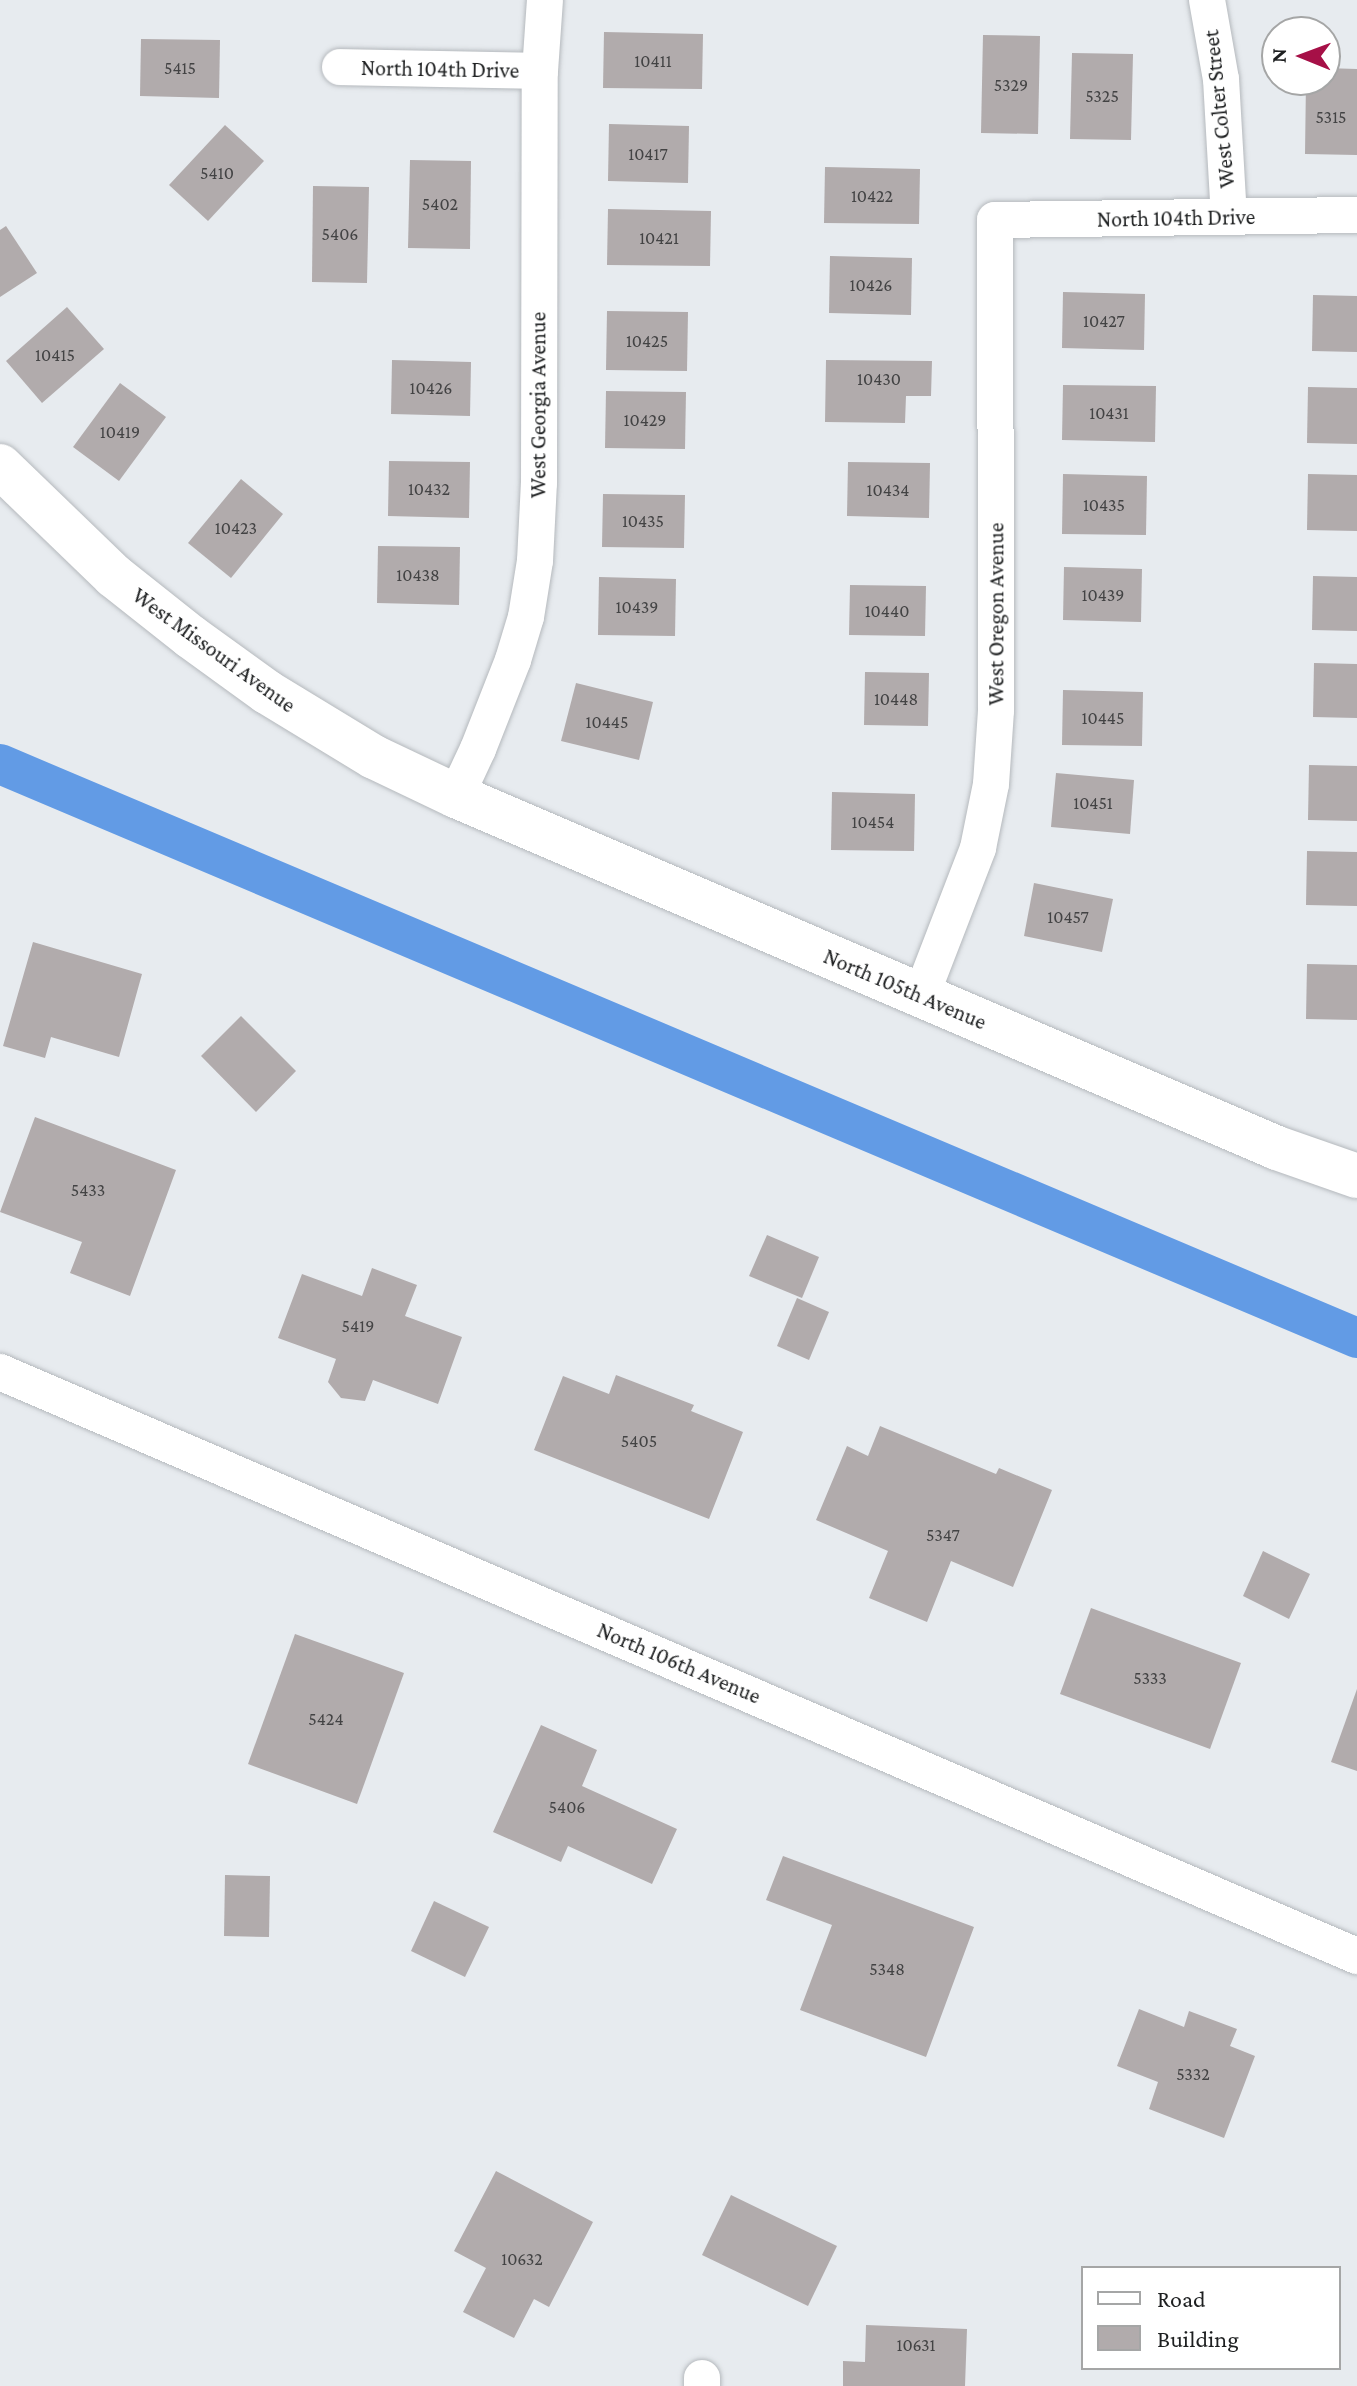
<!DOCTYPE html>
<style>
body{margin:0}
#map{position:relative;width:1357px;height:2386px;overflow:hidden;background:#e7ebef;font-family:"Crimson Pro",serif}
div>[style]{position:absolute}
.canal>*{height:40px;margin:-20px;padding:0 20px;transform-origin:20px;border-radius:20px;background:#629be5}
.building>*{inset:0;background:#b1abac}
.roads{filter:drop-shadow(0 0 2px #b5b9bd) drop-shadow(0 0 2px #b5b9bd)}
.street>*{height:36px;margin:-18px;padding:0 18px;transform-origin:18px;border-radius:18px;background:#fff}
.secondary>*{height:44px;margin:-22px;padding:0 22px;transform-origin:22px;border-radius:22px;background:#fff}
span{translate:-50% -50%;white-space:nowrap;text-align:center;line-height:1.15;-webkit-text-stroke:6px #fff;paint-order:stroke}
.number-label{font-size:18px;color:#434344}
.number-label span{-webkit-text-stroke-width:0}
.street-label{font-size:22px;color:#1e2021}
.legend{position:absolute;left:1081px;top:2266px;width:260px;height:104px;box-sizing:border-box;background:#fff;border:2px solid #a5a6a6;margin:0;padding:10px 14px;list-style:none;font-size:24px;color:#1e2021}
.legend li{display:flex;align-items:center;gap:16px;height:40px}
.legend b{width:40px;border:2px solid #a5a6a6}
.north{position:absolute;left:1261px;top:16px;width:80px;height:80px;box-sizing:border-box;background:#fff;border:2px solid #a5a6a6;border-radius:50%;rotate:271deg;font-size:22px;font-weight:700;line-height:32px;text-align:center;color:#1e2021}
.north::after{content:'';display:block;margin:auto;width:28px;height:36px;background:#a61047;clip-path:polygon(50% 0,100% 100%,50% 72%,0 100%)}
</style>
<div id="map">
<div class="canal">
<div style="left:0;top:764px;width:1473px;rotate:22.93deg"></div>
</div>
<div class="building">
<div style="clip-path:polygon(604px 32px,703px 34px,702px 89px,603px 88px)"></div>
<div style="clip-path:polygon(983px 35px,1040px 36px,1038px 134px,981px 133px)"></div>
<div style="clip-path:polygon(141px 39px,220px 40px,219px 98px,140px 96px)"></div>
<div style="clip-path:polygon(1072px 53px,1133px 54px,1131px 140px,1070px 139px)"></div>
<div style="clip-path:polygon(1325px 68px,1357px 69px,1357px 155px,1305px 154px,1306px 80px,1325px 80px)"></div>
<div style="clip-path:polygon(609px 124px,689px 126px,688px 183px,608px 181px)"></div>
<div style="clip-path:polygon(225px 125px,264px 161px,208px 221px,169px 185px)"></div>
<div style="clip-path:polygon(410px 160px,471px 161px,470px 249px,408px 248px)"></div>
<div style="clip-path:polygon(825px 167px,920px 169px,919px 224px,824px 223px)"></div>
<div style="clip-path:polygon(313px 186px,369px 187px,367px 283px,312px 282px)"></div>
<div style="clip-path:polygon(608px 209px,711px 211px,710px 266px,607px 265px)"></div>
<div style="clip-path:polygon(6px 226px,37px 273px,0 297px,0 230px)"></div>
<div style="clip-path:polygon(830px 256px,912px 258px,911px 315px,829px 313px)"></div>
<div style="clip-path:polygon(1063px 292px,1145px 294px,1144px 350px,1062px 348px)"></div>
<div style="clip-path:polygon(1313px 295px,1357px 296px,1357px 352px,1312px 351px)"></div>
<div style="clip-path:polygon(67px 307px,104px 349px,42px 403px,6px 361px)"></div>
<div style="clip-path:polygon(607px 311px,688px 312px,687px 371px,606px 370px)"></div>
<div style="clip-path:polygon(392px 360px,471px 362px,470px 416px,391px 414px)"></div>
<div style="clip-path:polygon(826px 360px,932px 361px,931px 396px,906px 396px,905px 423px,825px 422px)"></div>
<div style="clip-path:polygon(120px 383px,166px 417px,119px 481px,73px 447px)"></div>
<div style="clip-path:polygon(1063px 385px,1156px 386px,1155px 442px,1062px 440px)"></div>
<div style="clip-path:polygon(1308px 387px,1357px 388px,1357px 444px,1307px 443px)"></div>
<div style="clip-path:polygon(606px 391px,686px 392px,685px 449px,605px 448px)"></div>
<div style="clip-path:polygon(389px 461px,470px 462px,469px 518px,388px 516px)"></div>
<div style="clip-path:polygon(848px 462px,930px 463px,929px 518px,847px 516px)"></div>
<div style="clip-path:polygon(1063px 474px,1147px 476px,1146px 535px,1062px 534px)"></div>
<div style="clip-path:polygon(1308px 474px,1357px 475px,1357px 531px,1307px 530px)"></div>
<div style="clip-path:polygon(241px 479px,283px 514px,231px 578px,188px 543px)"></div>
<div style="clip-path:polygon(603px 494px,685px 495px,684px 548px,602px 547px)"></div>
<div style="clip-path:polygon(378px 546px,460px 547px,459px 605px,377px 603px)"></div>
<div style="clip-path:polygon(1064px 567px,1142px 569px,1141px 622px,1063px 620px)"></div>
<div style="clip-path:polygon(1313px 576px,1357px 577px,1357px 631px,1312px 630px)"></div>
<div style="clip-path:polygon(599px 577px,676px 579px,675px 636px,598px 635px)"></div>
<div style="clip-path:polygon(850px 585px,926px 586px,925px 636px,849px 635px)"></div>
<div style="clip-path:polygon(1314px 663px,1357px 664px,1357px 718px,1313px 717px)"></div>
<div style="clip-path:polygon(865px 672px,929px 673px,928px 726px,864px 725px)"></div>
<div style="clip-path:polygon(576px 683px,653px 702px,639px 760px,561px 741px)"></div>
<div style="clip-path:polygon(1063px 690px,1143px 692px,1142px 746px,1062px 745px)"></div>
<div style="clip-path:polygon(1309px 765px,1357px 766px,1357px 821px,1308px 820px)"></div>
<div style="clip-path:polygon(1056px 773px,1134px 780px,1130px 834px,1051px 827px)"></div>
<div style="clip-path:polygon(832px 792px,915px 794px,914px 851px,831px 850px)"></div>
<div style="clip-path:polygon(1307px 851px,1357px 852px,1357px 906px,1306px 905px)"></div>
<div style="clip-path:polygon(1034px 883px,1113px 899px,1102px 952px,1024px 936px)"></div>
<div style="clip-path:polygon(33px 942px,142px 974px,119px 1057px,51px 1037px,45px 1058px,3px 1046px)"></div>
<div style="clip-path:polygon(1307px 964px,1357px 965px,1357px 1020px,1306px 1019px)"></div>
<div style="clip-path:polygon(241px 1016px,296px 1071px,256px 1112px,201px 1056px)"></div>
<div style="clip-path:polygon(35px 1117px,176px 1170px,130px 1296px,70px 1273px,82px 1242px,0 1212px)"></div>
<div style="clip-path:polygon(767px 1235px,819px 1257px,802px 1298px,749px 1276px)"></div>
<div style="clip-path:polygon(372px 1268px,417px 1285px,405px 1316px,462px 1337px,438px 1404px,373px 1380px,365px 1401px,341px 1398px,328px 1382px,336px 1359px,278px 1338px,302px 1274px,362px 1296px)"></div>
<div style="clip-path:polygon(797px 1298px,829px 1312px,809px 1360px,777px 1346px)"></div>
<div style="clip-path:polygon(616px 1375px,694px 1405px,691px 1411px,743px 1432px,709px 1519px,534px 1450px,563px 1376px,609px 1394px)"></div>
<div style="clip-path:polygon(880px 1426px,996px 1474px,999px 1468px,1052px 1490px,1013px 1587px,951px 1561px,927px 1622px,869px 1598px,888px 1551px,816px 1520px,847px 1446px,868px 1456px)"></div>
<div style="clip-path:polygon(1263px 1551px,1310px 1574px,1289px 1619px,1243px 1596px)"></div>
<div style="clip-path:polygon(1091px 1608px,1241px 1663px,1210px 1749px,1060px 1694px)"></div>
<div style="clip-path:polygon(295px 1634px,404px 1673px,357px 1804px,248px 1764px)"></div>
<div style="clip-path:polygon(1357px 1689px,1357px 1771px,1331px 1762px)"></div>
<div style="clip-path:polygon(541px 1725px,597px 1750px,582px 1786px,677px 1829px,652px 1884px,568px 1846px,561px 1862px,493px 1832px)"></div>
<div style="clip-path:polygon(783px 1856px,974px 1927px,926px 2057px,800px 2010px,832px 1925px,766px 1900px)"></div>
<div style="clip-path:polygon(225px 1875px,270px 1876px,269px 1937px,224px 1936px)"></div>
<div style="clip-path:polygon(434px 1901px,489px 1927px,465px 1977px,411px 1951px)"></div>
<div style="clip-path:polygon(1139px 2009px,1184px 2027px,1189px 2011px,1237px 2029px,1230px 2046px,1255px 2056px,1224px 2138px,1149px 2109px,1158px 2082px,1117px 2066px)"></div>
<div style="clip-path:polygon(496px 2171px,593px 2222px,549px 2307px,534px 2299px,514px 2338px,463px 2312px,486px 2268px,454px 2251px)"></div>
<div style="clip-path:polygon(731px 2195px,837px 2246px,808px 2306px,702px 2255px)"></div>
<div style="clip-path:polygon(866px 2325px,967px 2329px,965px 2386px,843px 2386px,843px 2361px,865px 2362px)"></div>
</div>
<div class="roads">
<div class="street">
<div style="left:1207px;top:0;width:80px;rotate:80deg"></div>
<div style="left:1221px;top:79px;width:138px;rotate:86.7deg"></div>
<div style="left:340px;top:67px;width:200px;rotate:1.1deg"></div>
<div style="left:456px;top:796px;width:52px;rotate:-64.9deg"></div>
<div style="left:478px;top:749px;width:96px;rotate:-68.5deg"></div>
<div style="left:513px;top:660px;width:45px;rotate:-73.2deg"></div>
<div style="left:526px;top:617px;width:57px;rotate:-80.9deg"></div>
<div style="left:535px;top:561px;width:78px;rotate:-87.1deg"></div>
<div style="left:539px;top:483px;width:412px;rotate:-89.9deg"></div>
<div style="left:540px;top:71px;width:71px;rotate:-86deg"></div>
<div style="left:921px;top:996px;width:159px;rotate:-68.9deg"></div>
<div style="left:978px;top:848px;width:65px;rotate:-78.5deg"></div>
<div style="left:991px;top:784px;width:74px;rotate:-86.1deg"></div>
<div style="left:996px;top:710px;width:490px;rotate:-90.1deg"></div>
<div style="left:995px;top:220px;width:362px;rotate:-0.8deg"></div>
<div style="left:0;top:1372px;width:1477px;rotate:23.29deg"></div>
<div style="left:702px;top:2386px;width:8px;rotate:-90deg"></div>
</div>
<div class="secondary">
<div style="left:0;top:466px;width:158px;rotate:44deg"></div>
<div style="left:114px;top:576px;width:98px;rotate:38.4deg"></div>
<div style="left:191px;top:637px;width:94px;rotate:35.9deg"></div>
<div style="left:267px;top:692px;width:125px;rotate:31.3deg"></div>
<div style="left:374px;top:757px;width:91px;rotate:25.4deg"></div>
<div style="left:456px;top:796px;width:893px;rotate:23.21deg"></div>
<div style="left:1277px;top:1148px;width:85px;rotate:19.3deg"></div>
</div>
</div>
<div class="number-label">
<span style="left:653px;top:61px">10411</span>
<span style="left:180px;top:68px">5415</span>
<span style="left:1011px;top:85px">5329</span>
<span style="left:1102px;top:96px">5325</span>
<span style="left:1331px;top:117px">5315</span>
<span style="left:648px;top:154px">10417</span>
<span style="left:217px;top:173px">5410</span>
<span style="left:872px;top:196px">10422</span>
<span style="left:440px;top:204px">5402</span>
<span style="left:340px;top:234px">5406</span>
<span style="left:659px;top:238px">10421</span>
<span style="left:871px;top:285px">10426</span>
<span style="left:1104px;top:321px">10427</span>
<span style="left:647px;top:341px">10425</span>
<span style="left:55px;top:355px">10415</span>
<span style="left:879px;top:379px">10430</span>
<span style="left:431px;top:388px">10426</span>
<span style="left:1109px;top:413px">10431</span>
<span style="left:645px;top:420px">10429</span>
<span style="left:120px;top:432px">10419</span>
<span style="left:429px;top:489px">10432</span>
<span style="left:888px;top:490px">10434</span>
<span style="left:1104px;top:505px">10435</span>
<span style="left:643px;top:521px">10435</span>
<span style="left:236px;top:528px">10423</span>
<span style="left:418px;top:575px">10438</span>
<span style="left:1103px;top:595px">10439</span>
<span style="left:637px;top:607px">10439</span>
<span style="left:887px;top:611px">10440</span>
<span style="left:896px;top:699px">10448</span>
<span style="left:1103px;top:718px">10445</span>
<span style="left:607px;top:722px">10445</span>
<span style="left:1093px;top:803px">10451</span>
<span style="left:873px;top:822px">10454</span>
<span style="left:1068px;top:917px">10457</span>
<span style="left:88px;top:1190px">5433</span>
<span style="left:358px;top:1326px">5419</span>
<span style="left:639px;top:1441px">5405</span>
<span style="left:943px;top:1535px">5347</span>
<span style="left:1150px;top:1678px">5333</span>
<span style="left:326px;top:1719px">5424</span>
<span style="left:567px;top:1807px">5406</span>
<span style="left:887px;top:1969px">5348</span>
<span style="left:1193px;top:2074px">5332</span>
<span style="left:522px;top:2259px">10632</span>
<span style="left:916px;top:2345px">10631</span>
</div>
<div class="street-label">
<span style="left:440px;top:69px;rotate:1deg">North 104th Drive</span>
<span style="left:1219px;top:109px;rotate:-96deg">West Colter Street</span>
<span style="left:1176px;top:218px;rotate:-1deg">North 104th Drive</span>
<span style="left:538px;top:405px;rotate:-90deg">West Georgia Avenue</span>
<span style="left:996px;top:614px;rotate:-90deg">West Oregon Avenue</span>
<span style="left:214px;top:650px;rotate:36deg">West Missouri Avenue</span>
<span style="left:905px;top:989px;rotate:23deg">North 105th Avenue</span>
<span style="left:679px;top:1663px;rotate:23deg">North 106th Avenue</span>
</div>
<ul class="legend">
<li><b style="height:10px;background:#fff"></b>Road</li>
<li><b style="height:22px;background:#b1abac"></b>Building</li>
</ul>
<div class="north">N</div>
</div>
